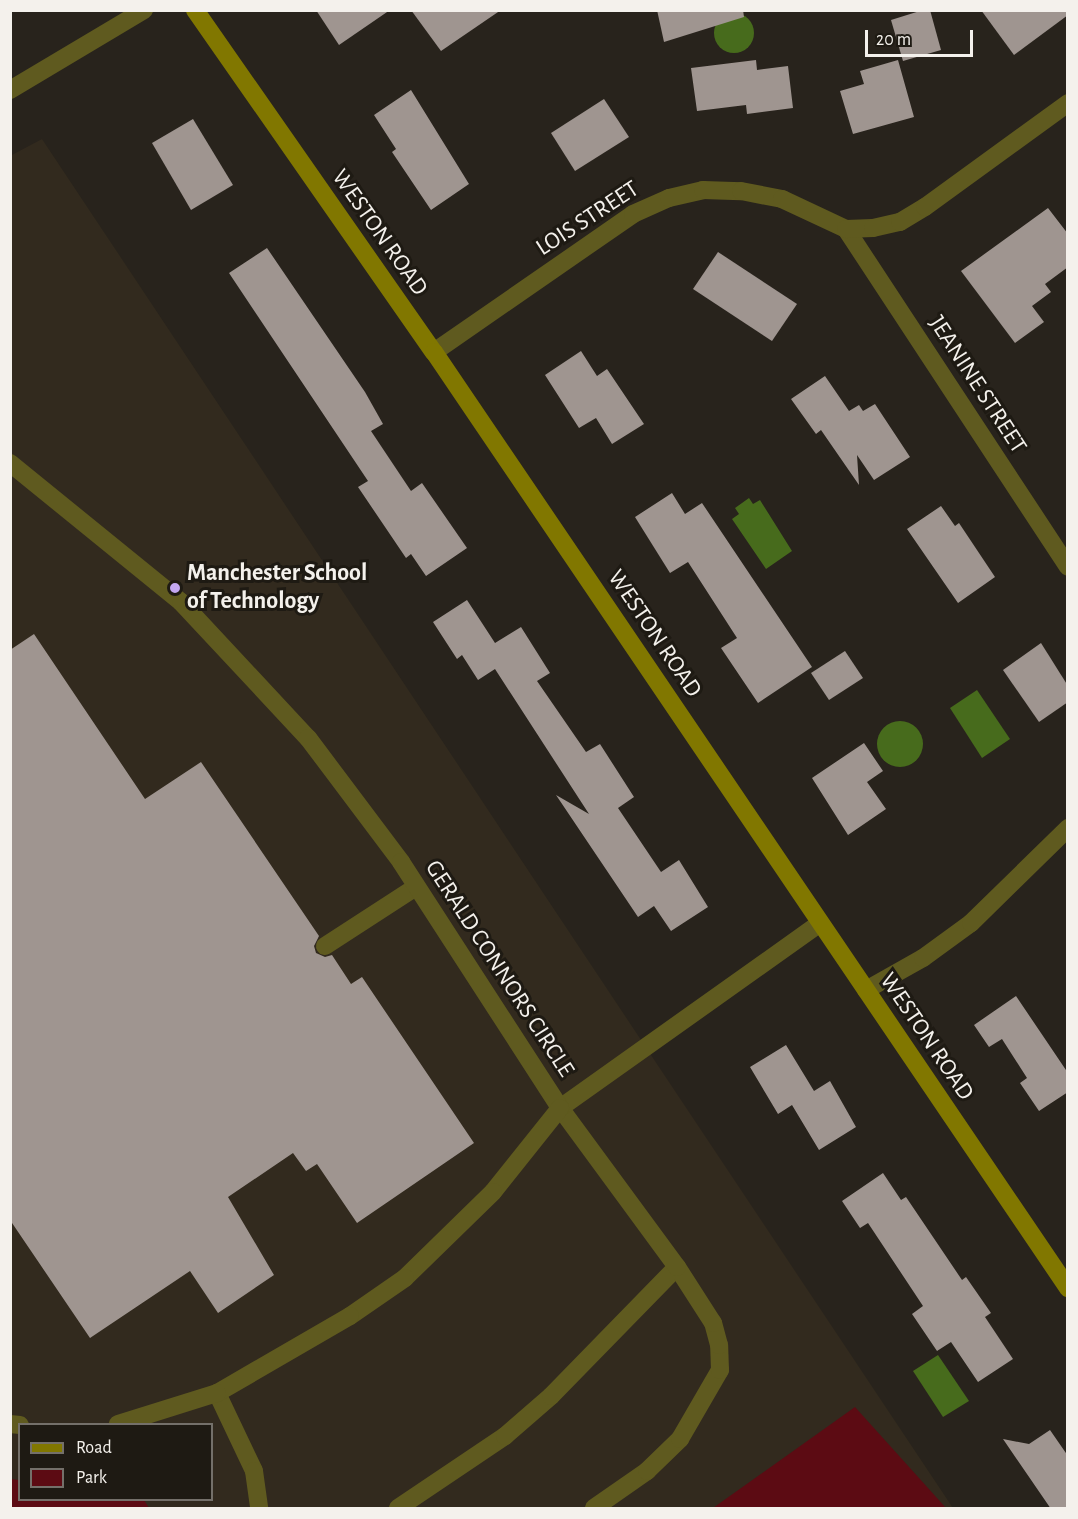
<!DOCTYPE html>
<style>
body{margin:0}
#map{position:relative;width:1078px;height:1519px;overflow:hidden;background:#28231c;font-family:"Alegreya Sans",sans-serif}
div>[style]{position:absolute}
.built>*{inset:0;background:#322a1e}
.green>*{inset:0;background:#5c0b13}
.water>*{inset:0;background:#476b1c}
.round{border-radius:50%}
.building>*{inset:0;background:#9f9590}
.lane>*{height:18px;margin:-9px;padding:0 9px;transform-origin:9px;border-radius:9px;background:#5f5a1f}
.street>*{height:18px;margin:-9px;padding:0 9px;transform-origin:9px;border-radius:9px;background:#5f5a1f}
.secondary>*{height:18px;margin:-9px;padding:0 9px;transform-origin:9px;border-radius:9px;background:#817700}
.dots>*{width:16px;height:16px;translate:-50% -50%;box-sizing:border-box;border:3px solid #1e1a13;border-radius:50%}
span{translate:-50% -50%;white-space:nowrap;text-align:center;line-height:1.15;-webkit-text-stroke:6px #1e1a13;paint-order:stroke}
.street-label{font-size:24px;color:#f4f1ec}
.poi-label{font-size:24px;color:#f4f1ec;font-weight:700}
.left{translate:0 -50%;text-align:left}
.frame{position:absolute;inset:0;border:12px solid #f4f1ec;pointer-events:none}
.legend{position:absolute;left:18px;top:1423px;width:195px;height:78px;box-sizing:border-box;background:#1e1a13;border:2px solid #74706a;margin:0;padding:8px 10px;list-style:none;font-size:18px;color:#f4f1ec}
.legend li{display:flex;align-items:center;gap:12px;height:30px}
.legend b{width:30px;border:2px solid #74706a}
.scale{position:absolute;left:865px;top:30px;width:108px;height:27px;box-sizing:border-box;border:3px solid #f4f1ec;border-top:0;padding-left:8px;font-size:18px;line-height:21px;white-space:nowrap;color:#f4f1ec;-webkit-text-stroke:4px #1e1a13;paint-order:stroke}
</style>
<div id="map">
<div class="built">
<div style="clip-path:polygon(evenodd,42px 139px,657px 1064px,953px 1508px,11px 1508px,10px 156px,42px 139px,20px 1424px,212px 1424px,212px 1500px,20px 1500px,20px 1424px)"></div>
</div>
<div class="green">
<div style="clip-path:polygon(855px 1407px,946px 1508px,713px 1508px)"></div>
<div style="clip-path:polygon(11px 1479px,19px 1480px,20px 1500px,144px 1500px,149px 1508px,11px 1508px)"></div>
</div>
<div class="water">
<div class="round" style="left:714px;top:13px;width:40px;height:40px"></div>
<div style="clip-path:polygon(749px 498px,753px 504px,760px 500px,792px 551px,766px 569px,732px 519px,739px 514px,735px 508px)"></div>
<div style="clip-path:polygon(977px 690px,1010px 739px,982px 758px,950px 708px)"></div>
<div class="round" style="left:877px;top:721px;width:46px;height:46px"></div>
<div style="clip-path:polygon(938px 1355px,969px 1401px,943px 1417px,913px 1371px)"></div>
</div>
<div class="building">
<div style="clip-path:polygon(316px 10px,390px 10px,339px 45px)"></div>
<div style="clip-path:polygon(411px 10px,501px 10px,441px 51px)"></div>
<div style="clip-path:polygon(657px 10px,743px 10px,744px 17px,664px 42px)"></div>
<div style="clip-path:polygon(923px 10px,930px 10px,941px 50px,903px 61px,891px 20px)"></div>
<div style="clip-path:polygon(981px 10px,1068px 10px,1068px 15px,1014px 55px)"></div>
<div style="clip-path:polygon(756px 60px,757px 70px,788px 66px,793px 108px,747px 114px,746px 105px,697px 111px,691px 68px)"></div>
<div style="clip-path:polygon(898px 60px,914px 117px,853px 134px,840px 91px,864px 84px,860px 71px)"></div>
<div style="clip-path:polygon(411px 90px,469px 184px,431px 210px,392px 152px,396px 149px,374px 115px)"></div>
<div style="clip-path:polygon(604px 99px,629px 137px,575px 171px,551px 133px)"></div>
<div style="clip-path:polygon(193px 119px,233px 185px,191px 210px,152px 143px)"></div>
<div style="clip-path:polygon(1048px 208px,1068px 234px,1068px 267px,1045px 284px,1051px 292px,1032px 306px,1044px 322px,1015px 343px,961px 271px)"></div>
<div style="clip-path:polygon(267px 248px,365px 392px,383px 424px,371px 431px,411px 491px,422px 483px,467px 548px,426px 576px,411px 554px,406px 558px,358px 487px,368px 481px,229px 273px)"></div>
<div style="clip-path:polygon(718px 252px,797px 304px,772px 341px,693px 289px)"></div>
<div style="clip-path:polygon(581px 351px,597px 376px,607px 369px,644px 424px,612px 444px,596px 418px,579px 428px,545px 375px)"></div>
<div style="clip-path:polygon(825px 376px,849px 411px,859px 405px,863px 411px,875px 404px,910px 457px,874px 480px,857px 455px,859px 485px,821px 430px,816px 434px,791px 399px)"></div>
<div style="clip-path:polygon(672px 493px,685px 514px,702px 503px,812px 667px,758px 703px,721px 648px,737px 638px,688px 562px,670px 573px,635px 517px)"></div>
<div style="clip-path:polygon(941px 506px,955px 526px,959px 523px,995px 577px,958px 603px,907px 529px)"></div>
<div style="clip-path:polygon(467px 600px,495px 643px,521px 627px,550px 673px,537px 681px,586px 752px,600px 744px,634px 797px,618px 808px,661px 872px,679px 860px,708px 907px,671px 931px,654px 906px,638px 917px,556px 795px,589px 814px,495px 669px,478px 680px,462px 655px,457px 659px,433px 622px)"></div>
<div style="clip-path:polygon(34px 634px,145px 799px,201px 762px,319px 936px,314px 946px,316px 953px,325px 957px,332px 955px,351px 984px,362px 977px,474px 1143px,357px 1223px,317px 1164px,306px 1171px,293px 1153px,228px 1197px,274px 1275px,218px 1313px,190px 1271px,90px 1338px,10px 1220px,10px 650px)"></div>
<div style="clip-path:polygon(1041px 643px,1068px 686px,1068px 702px,1039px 722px,1003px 670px)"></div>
<div style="clip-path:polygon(845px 651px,863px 678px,829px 700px,811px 673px)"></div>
<div style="clip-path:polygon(864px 743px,883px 771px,867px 782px,886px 809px,848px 835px,812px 778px)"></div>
<div style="clip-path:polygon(1016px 996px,1068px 1073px,1068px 1092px,1039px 1111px,1020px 1083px,1027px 1078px,1002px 1039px,989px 1047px,974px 1025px)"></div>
<div style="clip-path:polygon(786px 1045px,814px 1091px,830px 1081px,856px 1127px,819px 1150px,792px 1105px,778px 1114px,750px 1067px)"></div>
<div style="clip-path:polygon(883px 1173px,901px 1200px,906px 1197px,962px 1280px,966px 1277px,991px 1313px,985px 1317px,1013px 1359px,978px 1382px,951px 1342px,937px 1351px,912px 1314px,923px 1306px,868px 1223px,860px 1228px,842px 1201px)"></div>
<div style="clip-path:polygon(1050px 1430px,1068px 1456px,1068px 1509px,1051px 1509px,1003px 1439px,1029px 1444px)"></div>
</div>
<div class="lane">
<div style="left:325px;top:946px;width:108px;rotate:-33deg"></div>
<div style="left:217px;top:1393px;width:86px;rotate:64.6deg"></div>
<div style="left:254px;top:1471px;width:37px;rotate:82deg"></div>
<div style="left:398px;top:1508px;width:129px;rotate:-33.9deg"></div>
<div style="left:505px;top:1436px;width:61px;rotate:-41deg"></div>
<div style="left:551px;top:1396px;width:180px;rotate:-45.7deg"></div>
<div style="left:594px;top:1508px;width:65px;rotate:-34.9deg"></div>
<div style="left:647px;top:1471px;width:46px;rotate:-44.1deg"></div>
<div style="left:680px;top:1439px;width:80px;rotate:-59.9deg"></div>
<div style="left:720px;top:1370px;width:25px;rotate:-92deg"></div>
<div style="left:719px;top:1345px;width:23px;rotate:-105deg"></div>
<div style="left:713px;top:1323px;width:67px;rotate:-122.7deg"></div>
<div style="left:677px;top:1267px;width:197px;rotate:-126.3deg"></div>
<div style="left:560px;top:1108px;width:319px;rotate:-35.4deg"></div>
</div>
<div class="street">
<div style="left:10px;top:90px;width:156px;rotate:-30.8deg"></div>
<div style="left:846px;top:229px;width:404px;rotate:56.7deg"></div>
<div style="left:434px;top:352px;width:242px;rotate:-34.7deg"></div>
<div style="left:633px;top:214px;width:39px;rotate:-24deg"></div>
<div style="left:669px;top:198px;width:35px;rotate:-13deg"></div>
<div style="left:703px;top:190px;width:38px;rotate:2deg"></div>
<div style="left:741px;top:191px;width:42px;rotate:11deg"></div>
<div style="left:782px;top:199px;width:71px;rotate:25.1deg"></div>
<div style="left:846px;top:229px;width:27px;rotate:-2deg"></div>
<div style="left:873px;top:228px;width:28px;rotate:-13deg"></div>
<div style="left:900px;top:222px;width:29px;rotate:-31deg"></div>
<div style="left:925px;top:207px;width:177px;rotate:-36deg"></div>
<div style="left:10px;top:463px;width:220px;rotate:39.1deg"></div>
<div style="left:181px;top:602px;width:186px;rotate:47deg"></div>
<div style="left:308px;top:738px;width:155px;rotate:53.1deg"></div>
<div style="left:401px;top:862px;width:293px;rotate:57.1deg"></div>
<div style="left:560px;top:1108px;width:107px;rotate:128.6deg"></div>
<div style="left:493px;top:1192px;width:123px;rotate:135.7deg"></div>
<div style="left:405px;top:1278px;width:67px;rotate:145.4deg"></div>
<div style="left:350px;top:1316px;width:154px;rotate:149.9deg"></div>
<div style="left:217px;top:1393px;width:104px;rotate:162.6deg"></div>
<div style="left:866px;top:990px;width:65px;rotate:-29.3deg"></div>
<div style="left:923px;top:958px;width:59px;rotate:-36.1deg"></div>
<div style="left:971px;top:923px;width:136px;rotate:-44.4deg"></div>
<div style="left:10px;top:1424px;width:10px;rotate:6deg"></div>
</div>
<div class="secondary">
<div style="left:195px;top:10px;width:417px;rotate:55.1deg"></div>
<div style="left:434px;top:352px;width:1131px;rotate:55.89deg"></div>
</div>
<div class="dots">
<div style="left:175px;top:588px;background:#c3a7f2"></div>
</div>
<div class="street-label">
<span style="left:588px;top:219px;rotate:-33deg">LOIS STREET</span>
<span style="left:379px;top:233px;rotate:55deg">WESTON ROAD</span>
<span style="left:977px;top:385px;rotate:57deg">JEANINE STREET</span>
<span style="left:654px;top:634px;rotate:56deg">WESTON ROAD</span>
<span style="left:499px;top:969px;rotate:57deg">GERALD CONNORS CIRCLE</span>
<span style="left:926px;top:1037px;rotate:56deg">WESTON ROAD</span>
</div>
<div class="poi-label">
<span class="left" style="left:187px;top:588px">Manchester School<br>of Technology</span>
</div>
<div class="frame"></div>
<ul class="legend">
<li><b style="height:8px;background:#817700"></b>Road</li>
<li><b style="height:16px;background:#5c0b13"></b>Park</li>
</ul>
<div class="scale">20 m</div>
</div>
